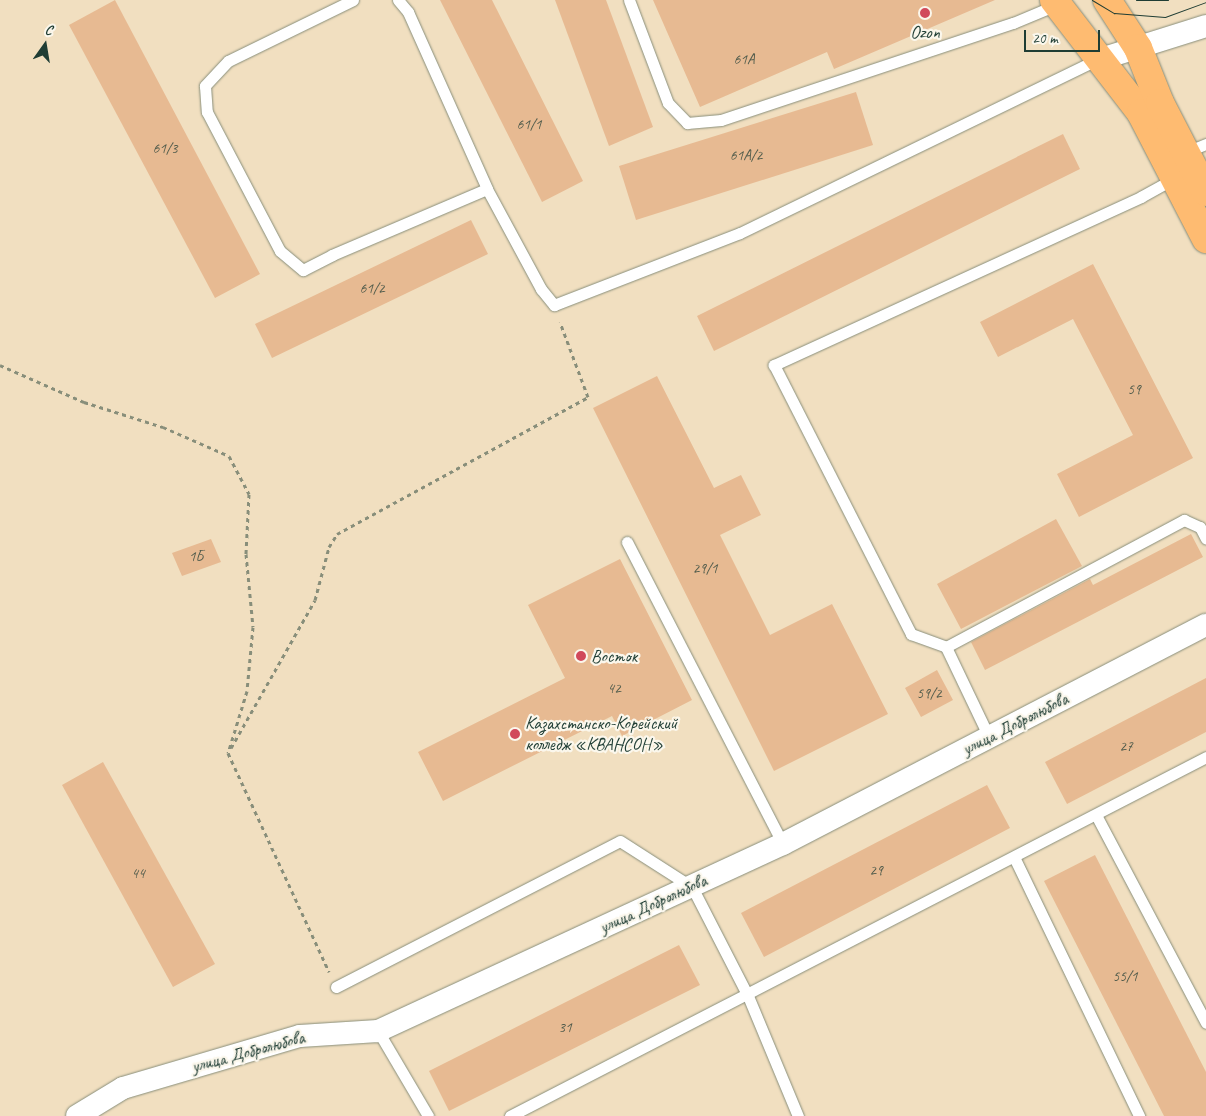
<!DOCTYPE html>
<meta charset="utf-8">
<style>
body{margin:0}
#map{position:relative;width:1206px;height:1116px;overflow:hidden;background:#f1dfc0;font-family:Caveat,sans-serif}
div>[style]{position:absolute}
.building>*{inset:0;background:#e7ba92}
.path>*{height:3px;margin-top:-1.5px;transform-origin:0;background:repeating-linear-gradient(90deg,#888e7a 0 4px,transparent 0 8px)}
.roads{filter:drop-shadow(0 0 1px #888e7a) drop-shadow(0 0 1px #888e7a)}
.lane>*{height:11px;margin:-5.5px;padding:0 5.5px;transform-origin:5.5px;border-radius:5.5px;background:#fff}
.street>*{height:22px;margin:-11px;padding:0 11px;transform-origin:11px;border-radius:11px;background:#fff}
.primary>*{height:28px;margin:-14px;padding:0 14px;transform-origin:14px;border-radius:14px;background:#febb71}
.tram>*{height:1px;margin:-0.5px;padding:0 0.5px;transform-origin:0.5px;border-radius:0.5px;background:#1f3d34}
.dots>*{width:14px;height:14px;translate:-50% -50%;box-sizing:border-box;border:2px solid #fbf7ec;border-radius:50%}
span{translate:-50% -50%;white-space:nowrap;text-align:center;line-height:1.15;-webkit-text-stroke:4.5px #fbf7ec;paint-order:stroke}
.number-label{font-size:15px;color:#515c4c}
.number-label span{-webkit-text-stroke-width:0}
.poi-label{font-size:18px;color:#1f3d34}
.left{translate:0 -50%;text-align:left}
.street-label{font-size:18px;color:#1f3d34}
.north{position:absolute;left:20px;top:20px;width:50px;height:50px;-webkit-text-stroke:4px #fbf7ec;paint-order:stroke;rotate:13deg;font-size:14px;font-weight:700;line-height:20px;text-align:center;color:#1f3d34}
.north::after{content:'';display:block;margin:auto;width:18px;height:22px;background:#1f3d34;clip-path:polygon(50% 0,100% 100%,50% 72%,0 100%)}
.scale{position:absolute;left:1024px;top:30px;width:76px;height:22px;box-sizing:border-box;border:2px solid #1f3d34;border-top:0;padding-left:6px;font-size:15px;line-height:18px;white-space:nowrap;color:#1f3d34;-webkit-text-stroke:4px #fbf7ec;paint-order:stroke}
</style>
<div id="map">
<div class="building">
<div style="clip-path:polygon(115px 0,260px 274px,215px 298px,69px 25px)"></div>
<div style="clip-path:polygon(440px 0,492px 0,583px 181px,542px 202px)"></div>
<div style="clip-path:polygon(555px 0,606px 0,653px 127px,609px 146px)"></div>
<div style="clip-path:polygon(653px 0,995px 0,834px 69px,827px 52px,700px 107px)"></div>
<div style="clip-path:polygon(856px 92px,873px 145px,636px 220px,619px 166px)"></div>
<div style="clip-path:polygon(1063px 134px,1080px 169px,714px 351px,697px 316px)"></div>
<div style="clip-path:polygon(471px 220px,488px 254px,272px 358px,255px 324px)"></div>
<div style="clip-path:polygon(1093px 264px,1193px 458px,1079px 517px,1057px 474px,1133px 435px,1073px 319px,998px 357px,980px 322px)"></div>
<div style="clip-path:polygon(657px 376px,714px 488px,741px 475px,761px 515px,720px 535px,770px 635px,832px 604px,888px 714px,774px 771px,593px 408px)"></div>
<div style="clip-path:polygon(1056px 519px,1082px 566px,961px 629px,937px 584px)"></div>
<div style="clip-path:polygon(1191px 534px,1203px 557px,985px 670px,971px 642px,1090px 579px,1093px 585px)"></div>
<div style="clip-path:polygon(211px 539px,221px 562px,182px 576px,172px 553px)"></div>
<div style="clip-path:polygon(620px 559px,692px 700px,622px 736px,612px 716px,443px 801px,418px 752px,565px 678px,528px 605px)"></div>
<div style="clip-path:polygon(937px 670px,953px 700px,921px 717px,905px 688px)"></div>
<div style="clip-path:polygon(1206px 678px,1206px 732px,1067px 804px,1045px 762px)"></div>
<div style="clip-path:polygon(103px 762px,215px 964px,173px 987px,62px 785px)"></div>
<div style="clip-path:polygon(987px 785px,1010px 828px,764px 957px,741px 913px)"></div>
<div style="clip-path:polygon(1095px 855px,1206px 1072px,1206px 1116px,1164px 1116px,1044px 881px)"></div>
<div style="clip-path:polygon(679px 945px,700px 985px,449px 1111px,429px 1071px)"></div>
</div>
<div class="path">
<div style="left:0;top:365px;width:92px;rotate:23.8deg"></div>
<div style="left:84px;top:402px;width:83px;rotate:17.6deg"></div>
<div style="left:163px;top:427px;width:72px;rotate:23.7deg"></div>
<div style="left:229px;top:456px;width:43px;rotate:62.2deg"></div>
<div style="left:249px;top:494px;width:60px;rotate:92.9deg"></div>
<div style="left:246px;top:554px;width:73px;rotate:84.5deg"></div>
<div style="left:253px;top:627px;width:64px;rotate:95.4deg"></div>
<div style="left:247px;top:691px;width:65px;rotate:107deg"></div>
<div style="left:228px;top:753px;width:241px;rotate:65.2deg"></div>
<div style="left:231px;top:748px;width:170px;rotate:-60.4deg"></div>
<div style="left:315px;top:600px;width:55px;rotate:-75.2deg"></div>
<div style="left:329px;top:547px;width:15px;rotate:-58deg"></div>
<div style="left:337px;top:534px;width:286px;rotate:-28.6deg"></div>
<div style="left:588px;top:397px;width:80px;rotate:-110.5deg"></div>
</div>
<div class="roads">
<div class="lane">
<div style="left:353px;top:0;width:139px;rotate:154deg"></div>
<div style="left:228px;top:61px;width:34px;rotate:133deg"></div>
<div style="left:205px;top:86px;width:26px;rotate:86deg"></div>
<div style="left:207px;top:112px;width:157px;rotate:62.3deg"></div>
<div style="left:280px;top:251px;width:30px;rotate:40deg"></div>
<div style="left:303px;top:270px;width:33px;rotate:-27deg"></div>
<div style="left:332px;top:255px;width:168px;rotate:-23.1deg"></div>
<div style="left:398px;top:0;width:16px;rotate:50deg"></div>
<div style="left:408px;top:12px;width:194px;rotate:65.9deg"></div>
<div style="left:487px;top:189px;width:114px;rotate:61.6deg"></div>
<div style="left:541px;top:289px;width:21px;rotate:51deg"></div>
<div style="left:554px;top:305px;width:199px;rotate:-21.2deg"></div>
<div style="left:740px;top:233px;width:399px;rotate:-25.9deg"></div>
<div style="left:629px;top:0;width:110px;rotate:69.3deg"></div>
<div style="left:668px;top:103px;width:28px;rotate:46deg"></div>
<div style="left:687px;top:123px;width:34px;rotate:-5deg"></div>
<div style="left:721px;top:120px;width:308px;rotate:-18.4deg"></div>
<div style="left:1013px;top:23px;width:47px;rotate:-22.7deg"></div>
<div style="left:1186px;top:152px;width:22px;rotate:-22deg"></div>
<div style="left:1175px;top:178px;width:39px;rotate:151deg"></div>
<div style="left:1141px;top:197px;width:404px;rotate:155.4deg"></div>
<div style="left:774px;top:365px;width:302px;rotate:63deg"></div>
<div style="left:911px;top:634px;width:37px;rotate:20deg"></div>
<div style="left:946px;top:647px;width:270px;rotate:-28.1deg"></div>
<div style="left:1184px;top:520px;width:17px;rotate:24deg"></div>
<div style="left:1200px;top:527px;width:13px;rotate:63deg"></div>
<div style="left:627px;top:542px;width:340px;rotate:62.7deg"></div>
<div style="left:946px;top:647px;width:100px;rotate:64.5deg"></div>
<div style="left:1096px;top:815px;width:235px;rotate:62.1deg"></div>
<div style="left:1014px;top:857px;width:288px;rotate:64.2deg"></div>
<div style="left:336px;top:987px;width:319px;rotate:-27.2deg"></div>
<div style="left:620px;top:841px;width:85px;rotate:32.6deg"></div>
<div style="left:692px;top:887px;width:123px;rotate:62.8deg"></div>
<div style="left:748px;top:996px;width:130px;rotate:67.4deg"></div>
<div style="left:378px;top:1031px;width:99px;rotate:59.5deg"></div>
<div style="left:510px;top:1116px;width:783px;rotate:-27.28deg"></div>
</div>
<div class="street">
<div style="left:1101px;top:59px;width:110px;rotate:-17.4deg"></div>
<div style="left:77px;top:1116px;width:54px;rotate:-31.3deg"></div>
<div style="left:123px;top:1088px;width:184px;rotate:-16.4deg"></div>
<div style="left:300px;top:1036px;width:78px;rotate:-3.7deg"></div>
<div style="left:378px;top:1031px;width:446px;rotate:-24.8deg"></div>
<div style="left:783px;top:844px;width:476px;rotate:-27.4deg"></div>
</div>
<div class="primary">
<div style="left:1054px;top:0;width:143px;rotate:52.4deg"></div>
<div style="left:1141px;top:113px;width:142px;rotate:62.7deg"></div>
<div style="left:1107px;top:0;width:57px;rotate:57.1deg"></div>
<div style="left:1138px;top:48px;width:59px;rotate:68.2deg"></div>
<div style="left:1160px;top:103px;width:100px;rotate:62.7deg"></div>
</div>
</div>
<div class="tram">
<div style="left:1092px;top:0;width:26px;rotate:31deg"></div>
<div style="left:1114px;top:13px;width:51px;rotate:4.5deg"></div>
<div style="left:1165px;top:17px;width:44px;rotate:-20.1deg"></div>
<div style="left:1136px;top:0;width:32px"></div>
</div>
<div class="dots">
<div style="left:925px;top:13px;background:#d1495b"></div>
<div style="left:581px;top:656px;background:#d1495b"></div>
<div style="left:515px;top:734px;background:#d1495b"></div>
</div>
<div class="number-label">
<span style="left:744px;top:60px">61А</span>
<span style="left:529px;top:125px">61/1</span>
<span style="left:165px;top:149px">61/3</span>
<span style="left:746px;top:156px">61А/2</span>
<span style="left:372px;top:289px">61/2</span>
<span style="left:1134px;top:390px">59</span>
<span style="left:196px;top:557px">1Б</span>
<span style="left:705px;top:569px">29/1</span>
<span style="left:614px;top:689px">42</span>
<span style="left:929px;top:694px">59/2</span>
<span style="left:1126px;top:747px">27</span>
<span style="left:876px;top:871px">29</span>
<span style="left:138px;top:874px">44</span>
<span style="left:1125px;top:977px">55/1</span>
<span style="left:565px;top:1028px">31</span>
</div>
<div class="poi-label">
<span style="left:925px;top:32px">Ozon</span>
<span class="left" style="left:591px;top:656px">Восток</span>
<span class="left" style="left:525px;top:734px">Казахстанско-Корейский<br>колледж «КВАНСОН»</span>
</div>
<div class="street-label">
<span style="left:1015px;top:724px;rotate:-27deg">улица Добролюбова</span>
<span style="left:653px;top:904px;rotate:-25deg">улица Добролюбова</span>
<span style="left:248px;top:1052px;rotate:-15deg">улица Добролюбова</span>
</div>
<div class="north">С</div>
<div class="scale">20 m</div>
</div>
